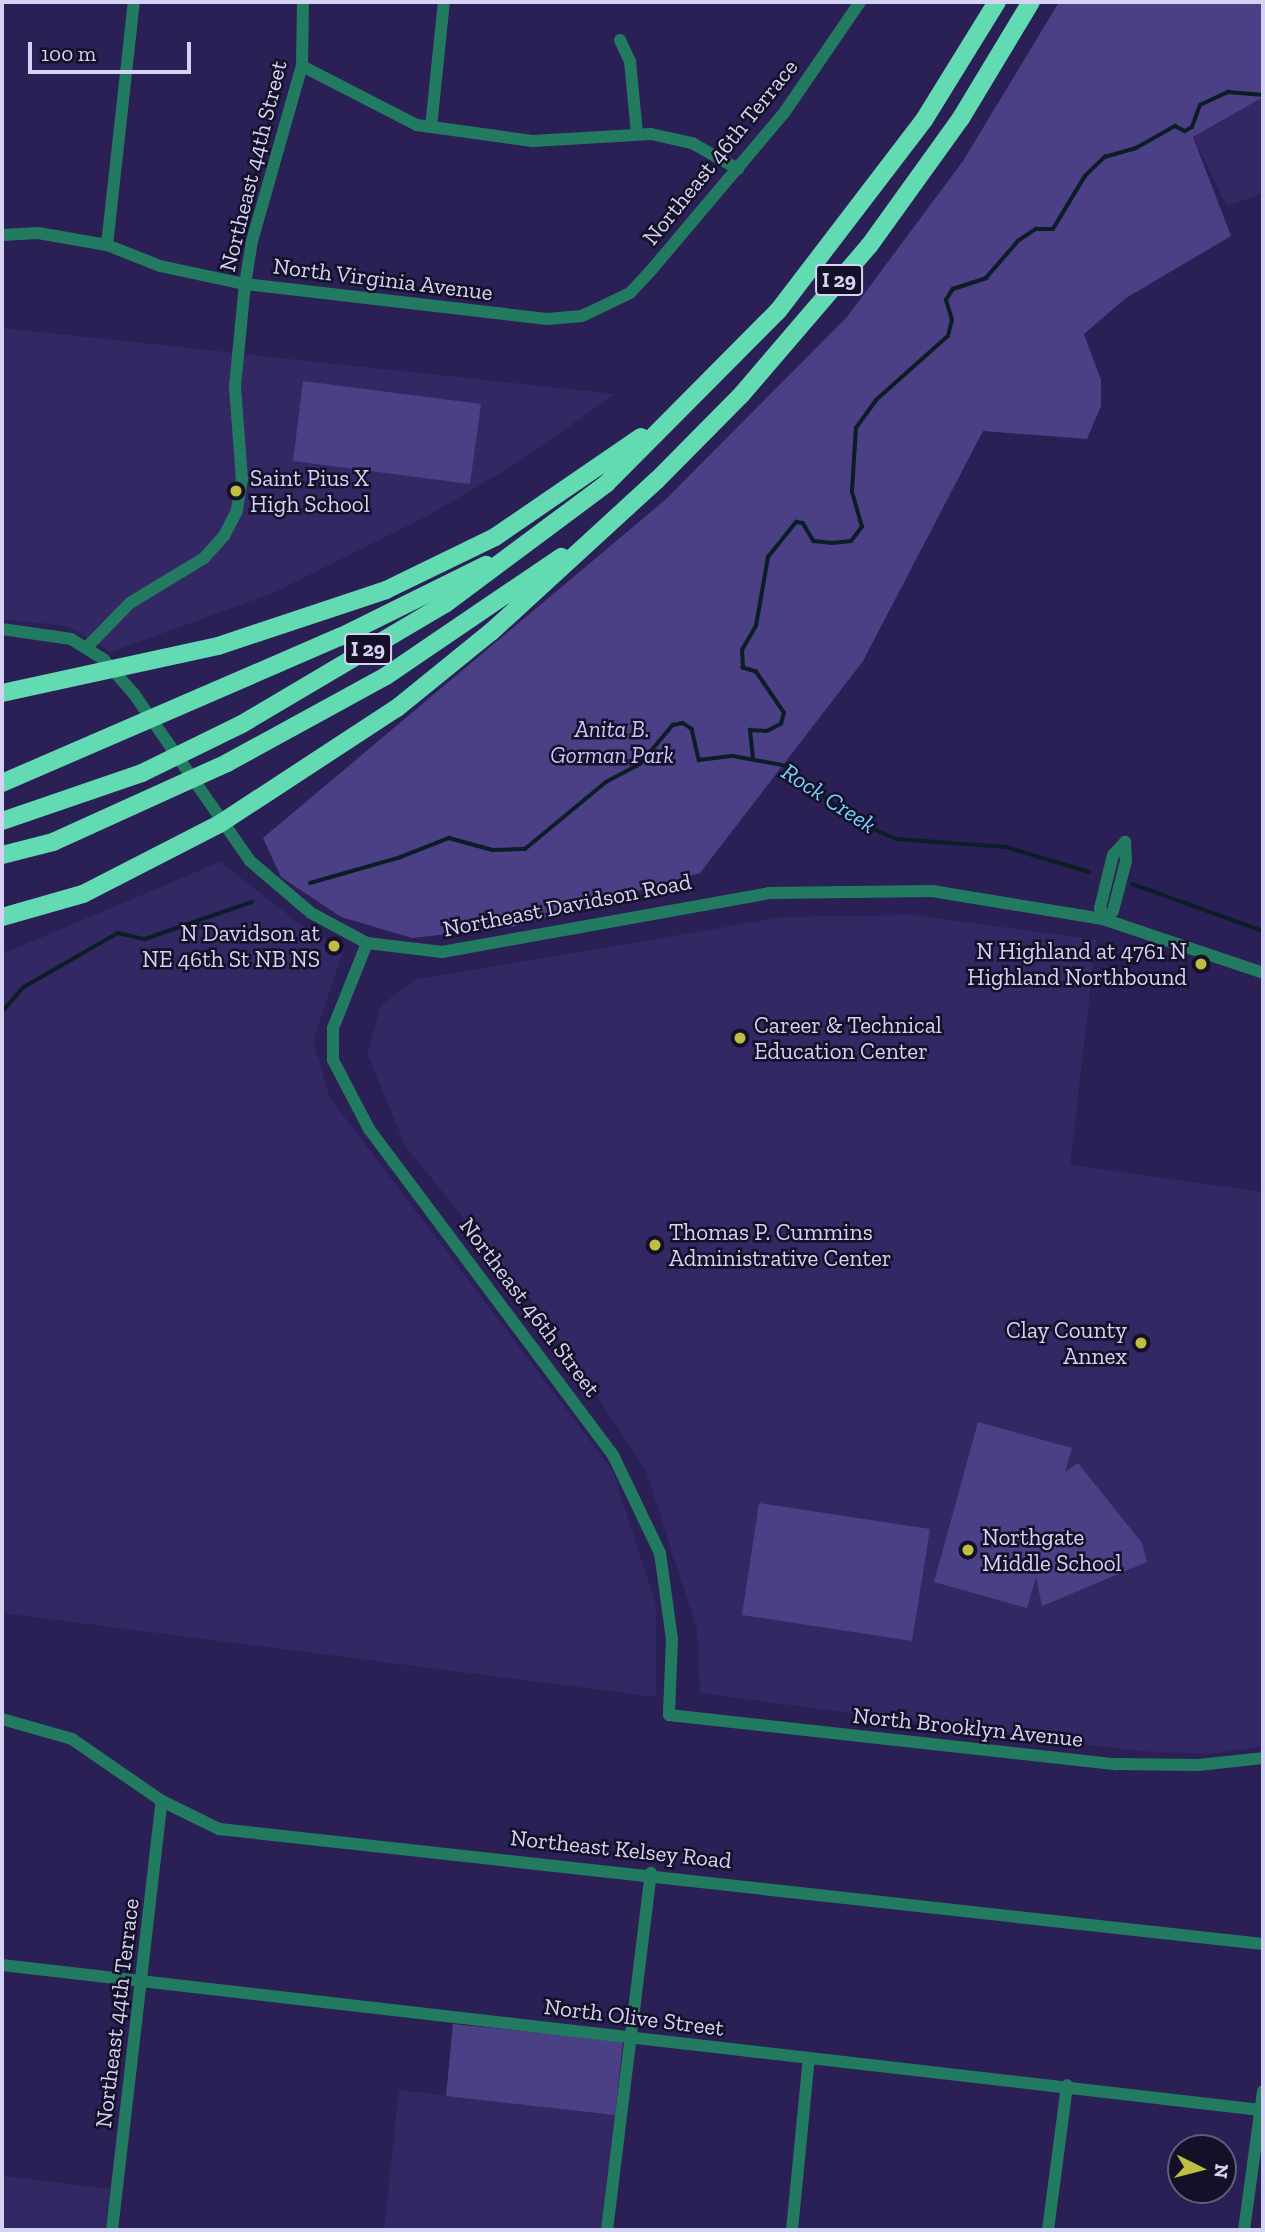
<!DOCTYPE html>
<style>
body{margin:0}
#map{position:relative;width:1265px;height:2232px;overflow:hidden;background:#2b2055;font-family:"Zilla Slab",serif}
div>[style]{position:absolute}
.built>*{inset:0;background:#342864}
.green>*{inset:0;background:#4b3f86}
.stream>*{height:3.5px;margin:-1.75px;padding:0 1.75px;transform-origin:1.75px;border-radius:1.75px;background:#0b1e26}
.minor>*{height:12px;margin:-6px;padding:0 6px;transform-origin:6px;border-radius:6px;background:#227b60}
.highway>*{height:18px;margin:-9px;padding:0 9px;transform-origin:9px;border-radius:9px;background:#62dbb3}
.dots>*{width:19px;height:19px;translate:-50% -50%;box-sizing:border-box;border:4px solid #131027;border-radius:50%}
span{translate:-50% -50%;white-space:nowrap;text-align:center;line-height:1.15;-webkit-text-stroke:5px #131027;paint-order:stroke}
.shield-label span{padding:2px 5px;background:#131027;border:2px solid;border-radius:5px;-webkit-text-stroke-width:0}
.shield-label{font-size:21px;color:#d5d3f4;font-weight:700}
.street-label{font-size:23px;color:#d5d3f4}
.poi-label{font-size:23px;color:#d5d3f4}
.left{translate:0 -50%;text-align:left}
.right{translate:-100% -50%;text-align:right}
.park-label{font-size:23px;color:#cbc7fb;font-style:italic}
.water-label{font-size:24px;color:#74d2fc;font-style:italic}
.frame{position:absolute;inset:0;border:4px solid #d5d3f4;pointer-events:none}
.north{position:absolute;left:1167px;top:2134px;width:70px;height:70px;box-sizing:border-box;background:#131027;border:2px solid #615e79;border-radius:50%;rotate:96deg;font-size:19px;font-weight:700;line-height:28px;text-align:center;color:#d5d3f4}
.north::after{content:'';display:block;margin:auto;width:24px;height:32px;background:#c0be41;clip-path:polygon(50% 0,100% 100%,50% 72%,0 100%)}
.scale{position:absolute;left:28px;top:42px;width:163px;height:32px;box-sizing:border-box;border:4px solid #d5d3f4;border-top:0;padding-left:9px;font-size:21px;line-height:24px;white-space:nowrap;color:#d5d3f4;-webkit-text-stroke:5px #131027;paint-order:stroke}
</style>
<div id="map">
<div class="built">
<div style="clip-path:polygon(1263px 97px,1263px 193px,1227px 206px,1193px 136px)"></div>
<div style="clip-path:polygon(2px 328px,615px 394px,514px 465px,427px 516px,275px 592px,111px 652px,68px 626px,2px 619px)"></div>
<div style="clip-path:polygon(220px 862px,308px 930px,344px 948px,313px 1041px,330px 1098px,613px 1471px,656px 1605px,656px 1697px,2px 1613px,2px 954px)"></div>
<div style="clip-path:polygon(913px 915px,1096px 940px,1070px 1165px,1263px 1192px,1263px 1746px,1210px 1754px,1138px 1751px,700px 1693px,697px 1629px,646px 1471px,550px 1324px,406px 1147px,367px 1053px,381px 1006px,414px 980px,784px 917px)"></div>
<div style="clip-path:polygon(399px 2090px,615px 2115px,601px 2230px,384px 2230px)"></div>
<div style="clip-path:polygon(2px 2176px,110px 2189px,105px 2230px,2px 2230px)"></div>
</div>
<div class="green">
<div style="clip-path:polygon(1059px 2px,1263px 2px,1263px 97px,1193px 137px,1231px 236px,1126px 298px,1084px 334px,1101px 380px,1101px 406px,1087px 439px,983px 431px,863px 661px,700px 873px,512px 927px,412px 938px,341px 917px,281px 877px,263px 838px,665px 500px,847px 317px,963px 161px)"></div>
<div style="clip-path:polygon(303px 381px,481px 404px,470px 484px,293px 461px)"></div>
<div style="clip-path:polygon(978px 1422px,1072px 1448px,1065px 1472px,1078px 1463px,1142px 1543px,1147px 1562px,1042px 1606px,1036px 1577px,1027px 1608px,934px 1582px)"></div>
<div style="clip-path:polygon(759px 1503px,930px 1529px,912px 1641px,742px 1615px)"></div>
<div style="clip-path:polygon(453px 2024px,623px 2041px,615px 2115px,446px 2096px)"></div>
</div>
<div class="stream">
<div style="left:753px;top:759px;width:29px;rotate:-96deg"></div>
<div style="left:750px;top:730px;width:17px;rotate:3deg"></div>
<div style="left:767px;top:731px;width:16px;rotate:-27deg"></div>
<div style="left:781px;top:724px;width:11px;rotate:-75deg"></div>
<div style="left:784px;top:713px;width:50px;rotate:-124.3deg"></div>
<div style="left:756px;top:672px;width:14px;rotate:-163deg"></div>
<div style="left:743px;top:668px;width:18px;rotate:-93deg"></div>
<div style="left:742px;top:650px;width:28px;rotate:-60deg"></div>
<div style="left:756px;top:626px;width:70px;rotate:-80.1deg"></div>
<div style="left:768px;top:557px;width:45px;rotate:-51.3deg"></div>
<div style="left:796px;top:522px;width:7px;rotate:8deg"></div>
<div style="left:803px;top:523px;width:21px;rotate:59deg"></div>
<div style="left:814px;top:541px;width:18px;rotate:6deg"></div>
<div style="left:832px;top:543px;width:19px;rotate:-6deg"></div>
<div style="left:851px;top:541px;width:18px;rotate:-52deg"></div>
<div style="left:862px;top:527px;width:37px;rotate:-106deg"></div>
<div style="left:852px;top:491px;width:63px;rotate:-86.4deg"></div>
<div style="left:856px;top:428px;width:34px;rotate:-54deg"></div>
<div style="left:876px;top:400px;width:96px;rotate:-41.6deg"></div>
<div style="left:948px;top:336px;width:16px;rotate:-76deg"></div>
<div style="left:952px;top:320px;width:21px;rotate:-107deg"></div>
<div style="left:946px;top:300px;width:13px;rotate:-58deg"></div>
<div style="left:953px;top:289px;width:35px;rotate:-18deg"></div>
<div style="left:986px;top:278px;width:49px;rotate:-49.1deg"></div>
<div style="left:1018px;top:241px;width:22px;rotate:-34deg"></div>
<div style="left:1036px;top:229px;width:17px"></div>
<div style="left:1053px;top:229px;width:62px;rotate:-58.9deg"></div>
<div style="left:1085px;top:176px;width:28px;rotate:-44deg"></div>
<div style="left:1105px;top:157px;width:32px;rotate:-16deg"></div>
<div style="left:1136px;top:148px;width:45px;rotate:-29.4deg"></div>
<div style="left:1175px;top:126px;width:11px;rotate:27deg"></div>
<div style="left:1185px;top:131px;width:8px;rotate:-30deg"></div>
<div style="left:1192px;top:127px;width:23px;rotate:-70deg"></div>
<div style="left:1200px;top:105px;width:31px;rotate:-25deg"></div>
<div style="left:1228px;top:92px;width:35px;rotate:5deg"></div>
<div style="left:310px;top:883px;width:95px;rotate:-15.9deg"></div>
<div style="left:401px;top:857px;width:52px;rotate:-21.6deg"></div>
<div style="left:449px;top:838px;width:46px;rotate:15.3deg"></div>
<div style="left:493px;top:850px;width:32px;rotate:-2deg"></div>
<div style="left:525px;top:849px;width:105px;rotate:-39.6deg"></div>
<div style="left:606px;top:782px;width:38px;rotate:-28deg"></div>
<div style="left:640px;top:764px;width:51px;rotate:-49.8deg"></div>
<div style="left:673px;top:725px;width:10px;rotate:-11deg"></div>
<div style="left:683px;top:723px;width:11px;rotate:34deg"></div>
<div style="left:692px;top:729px;width:32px;rotate:77deg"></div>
<div style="left:699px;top:760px;width:34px;rotate:-7deg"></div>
<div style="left:733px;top:756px;width:56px;rotate:10.3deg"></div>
<div style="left:788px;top:766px;width:83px;rotate:39.6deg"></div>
<div style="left:852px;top:819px;width:48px;rotate:24.4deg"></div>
<div style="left:896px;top:839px;width:110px;rotate:4.2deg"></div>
<div style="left:1006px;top:847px;width:87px;rotate:16.8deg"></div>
<div style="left:1132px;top:884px;width:139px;rotate:19.7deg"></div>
<div style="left:2px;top:1012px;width:33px;rotate:-49deg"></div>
<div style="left:24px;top:987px;width:108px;rotate:-29.9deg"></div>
<div style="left:118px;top:933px;width:28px;rotate:13deg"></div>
<div style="left:145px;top:939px;width:113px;rotate:-19.1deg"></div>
</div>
<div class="minor">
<div style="left:620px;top:40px;width:23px;rotate:65deg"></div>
<div style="left:630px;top:61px;width:73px;rotate:84.5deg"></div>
<div style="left:302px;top:66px;width:129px;rotate:27.2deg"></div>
<div style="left:417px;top:125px;width:117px;rotate:7.9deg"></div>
<div style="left:533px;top:141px;width:118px;rotate:-3.4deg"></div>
<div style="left:651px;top:134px;width:42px;rotate:12.4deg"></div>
<div style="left:692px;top:143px;width:53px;rotate:29.5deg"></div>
<div style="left:431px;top:127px;width:126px;rotate:-84.1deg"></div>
<div style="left:2px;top:235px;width:36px;rotate:-3deg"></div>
<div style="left:38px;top:233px;width:70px;rotate:9.9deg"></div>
<div style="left:107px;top:245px;width:57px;rotate:21.6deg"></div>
<div style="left:160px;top:266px;width:87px;rotate:12deg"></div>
<div style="left:245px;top:284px;width:304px;rotate:6.6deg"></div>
<div style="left:547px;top:319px;width:35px;rotate:-5deg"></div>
<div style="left:582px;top:316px;width:53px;rotate:-25.6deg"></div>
<div style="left:630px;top:293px;width:34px;rotate:-47deg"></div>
<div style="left:653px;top:268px;width:203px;rotate:-49.8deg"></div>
<div style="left:784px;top:113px;width:135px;rotate:-55.6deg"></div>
<div style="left:107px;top:245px;width:244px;rotate:-83.7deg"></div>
<div style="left:2px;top:629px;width:70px;rotate:8.2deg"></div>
<div style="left:71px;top:639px;width:39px;rotate:32deg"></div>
<div style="left:104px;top:660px;width:45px;rotate:48.6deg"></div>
<div style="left:134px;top:694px;width:203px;rotate:55.2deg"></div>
<div style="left:250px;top:861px;width:80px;rotate:40.4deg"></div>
<div style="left:311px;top:913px;width:64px;rotate:28.2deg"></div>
<div style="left:367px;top:943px;width:76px;rotate:6.8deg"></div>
<div style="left:442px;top:952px;width:332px;rotate:-10.2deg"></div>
<div style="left:769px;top:893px;width:163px;rotate:-0.7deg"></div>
<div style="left:932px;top:891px;width:173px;rotate:9.3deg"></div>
<div style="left:1103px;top:919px;width:169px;rotate:18.6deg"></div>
<div style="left:87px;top:647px;width:62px;rotate:-45.7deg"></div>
<div style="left:130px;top:603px;width:87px;rotate:-31.3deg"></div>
<div style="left:204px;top:558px;width:30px;rotate:-48deg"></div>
<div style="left:224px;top:536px;width:29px;rotate:-63deg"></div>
<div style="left:237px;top:510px;width:30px;rotate:-81deg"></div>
<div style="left:242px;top:480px;width:94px;rotate:-94.3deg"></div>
<div style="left:235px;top:386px;width:102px;rotate:-84.4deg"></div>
<div style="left:245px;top:284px;width:44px;rotate:-80.8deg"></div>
<div style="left:252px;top:241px;width:182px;rotate:-74.1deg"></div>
<div style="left:302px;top:66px;width:64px;rotate:-89.1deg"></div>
<div style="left:1125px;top:842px;width:19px;rotate:87deg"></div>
<div style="left:1126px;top:861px;width:52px;rotate:104.6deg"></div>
<div style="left:1113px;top:911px;width:13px;rotate:141deg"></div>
<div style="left:1103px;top:919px;width:11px;rotate:-105deg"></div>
<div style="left:1100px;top:908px;width:55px;rotate:-76.2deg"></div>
<div style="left:1113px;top:855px;width:18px;rotate:-47deg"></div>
<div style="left:367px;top:943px;width:92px;rotate:111.8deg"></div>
<div style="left:333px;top:1028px;width:32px;rotate:90deg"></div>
<div style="left:333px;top:1060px;width:78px;rotate:62.4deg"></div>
<div style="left:369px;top:1129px;width:407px;rotate:53.2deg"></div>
<div style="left:613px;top:1455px;width:109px;rotate:64.4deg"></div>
<div style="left:660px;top:1553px;width:87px;rotate:82.1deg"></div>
<div style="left:672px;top:1639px;width:76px;rotate:92.3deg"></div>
<div style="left:669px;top:1715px;width:450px;rotate:6.3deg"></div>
<div style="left:1116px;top:1764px;width:82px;rotate:0.7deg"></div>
<div style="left:1198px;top:1765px;width:65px;rotate:-6.1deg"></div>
<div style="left:2px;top:1719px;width:73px;rotate:15.9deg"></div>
<div style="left:72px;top:1739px;width:109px;rotate:34.6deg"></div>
<div style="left:162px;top:1801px;width:64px;rotate:26.2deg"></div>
<div style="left:219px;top:1829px;width:1050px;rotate:6.29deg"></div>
<div style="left:2px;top:1965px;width:1267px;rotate:6.57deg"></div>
<div style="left:112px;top:2230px;width:432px;rotate:-83.4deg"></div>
<div style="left:607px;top:2230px;width:360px;rotate:-83deg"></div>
<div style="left:792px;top:2230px;width:173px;rotate:-84.4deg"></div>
<div style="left:1048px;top:2230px;width:146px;rotate:-82.5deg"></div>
<div style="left:1244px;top:2230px;width:140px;rotate:-82.2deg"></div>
</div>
<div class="highway">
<div style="left:2px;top:693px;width:221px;rotate:-12.3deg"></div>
<div style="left:218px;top:646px;width:177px;rotate:-18.4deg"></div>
<div style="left:386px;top:590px;width:121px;rotate:-25.9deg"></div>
<div style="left:495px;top:537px;width:177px;rotate:-34.4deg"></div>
<div style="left:2px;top:783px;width:368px;rotate:-23.4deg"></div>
<div style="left:340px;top:637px;width:163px;rotate:-26.3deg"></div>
<div style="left:2px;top:821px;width:148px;rotate:-18.9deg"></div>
<div style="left:142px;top:773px;width:111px;rotate:-26.1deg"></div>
<div style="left:242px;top:724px;width:236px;rotate:-30.6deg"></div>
<div style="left:445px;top:604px;width:201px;rotate:-36.7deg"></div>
<div style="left:606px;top:484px;width:244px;rotate:-45.2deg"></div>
<div style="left:778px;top:311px;width:240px;rotate:-52.6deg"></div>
<div style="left:924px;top:120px;width:139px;rotate:-58.3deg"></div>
<div style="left:2px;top:855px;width:53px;rotate:-14.3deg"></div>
<div style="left:53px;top:842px;width:191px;rotate:-24.4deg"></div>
<div style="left:227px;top:763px;width:181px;rotate:-28.7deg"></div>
<div style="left:386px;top:676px;width:212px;rotate:-34.2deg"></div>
<div style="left:2px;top:917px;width:84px;rotate:-15.9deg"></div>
<div style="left:83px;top:894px;width:155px;rotate:-27.2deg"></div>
<div style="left:221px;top:823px;width:210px;rotate:-33.2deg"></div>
<div style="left:397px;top:708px;width:121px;rotate:-39deg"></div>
<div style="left:491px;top:632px;width:225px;rotate:-42.5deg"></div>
<div style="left:657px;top:480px;width:121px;rotate:-45.3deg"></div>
<div style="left:742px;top:394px;width:195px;rotate:-49.4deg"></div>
<div style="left:869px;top:246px;width:158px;rotate:-54.3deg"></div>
<div style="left:961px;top:118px;width:135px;rotate:-58.9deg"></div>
</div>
<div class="dots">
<div style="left:236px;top:491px;background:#c0be41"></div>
<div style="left:334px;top:946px;background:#c0be41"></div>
<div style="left:1201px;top:964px;background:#c0be41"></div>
<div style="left:740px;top:1038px;background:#c0be41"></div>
<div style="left:655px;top:1245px;background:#c0be41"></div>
<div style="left:1141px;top:1343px;background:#c0be41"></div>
<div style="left:968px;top:1550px;background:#c0be41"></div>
</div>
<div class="shield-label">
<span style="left:839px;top:280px">I 29</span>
<span style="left:368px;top:649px">I 29</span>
</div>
<div class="street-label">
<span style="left:720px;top:152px;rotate:-51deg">Northeast 46th Terrace</span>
<span style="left:253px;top:166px;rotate:-76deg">Northeast 44th Street</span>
<span style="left:383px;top:279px;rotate:7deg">North Virginia Avenue</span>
<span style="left:567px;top:905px;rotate:-11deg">Northeast Davidson Road</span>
<span style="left:530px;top:1307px;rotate:53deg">Northeast 46th Street</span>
<span style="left:968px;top:1727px;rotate:6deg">North Brooklyn Avenue</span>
<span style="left:621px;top:1849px;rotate:6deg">Northeast Kelsey Road</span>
<span style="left:117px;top:2013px;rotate:-83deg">Northeast 44th Terrace</span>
<span style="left:634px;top:2017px;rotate:7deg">North Olive Street</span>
</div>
<div class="poi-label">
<span class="left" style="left:250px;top:491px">Saint Pius X<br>High School</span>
<span class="right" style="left:320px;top:946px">N Davidson at<br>NE 46th St NB NS</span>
<span class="right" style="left:1187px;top:964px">N Highland at 4761 N<br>Highland Northbound</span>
<span class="left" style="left:754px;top:1038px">Career &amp; Technical<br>Education Center</span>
<span class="left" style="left:669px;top:1245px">Thomas P. Cummins<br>Administrative Center</span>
<span class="right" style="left:1127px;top:1343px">Clay County<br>Annex</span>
<span class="left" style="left:982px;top:1550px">Northgate<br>Middle School</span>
</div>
<div class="park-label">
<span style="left:612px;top:742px">Anita B.<br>Gorman Park</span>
</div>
<div class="water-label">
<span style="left:829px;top:798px;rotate:33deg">Rock Creek</span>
</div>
<div class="frame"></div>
<div class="north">N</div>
<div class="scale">100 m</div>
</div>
